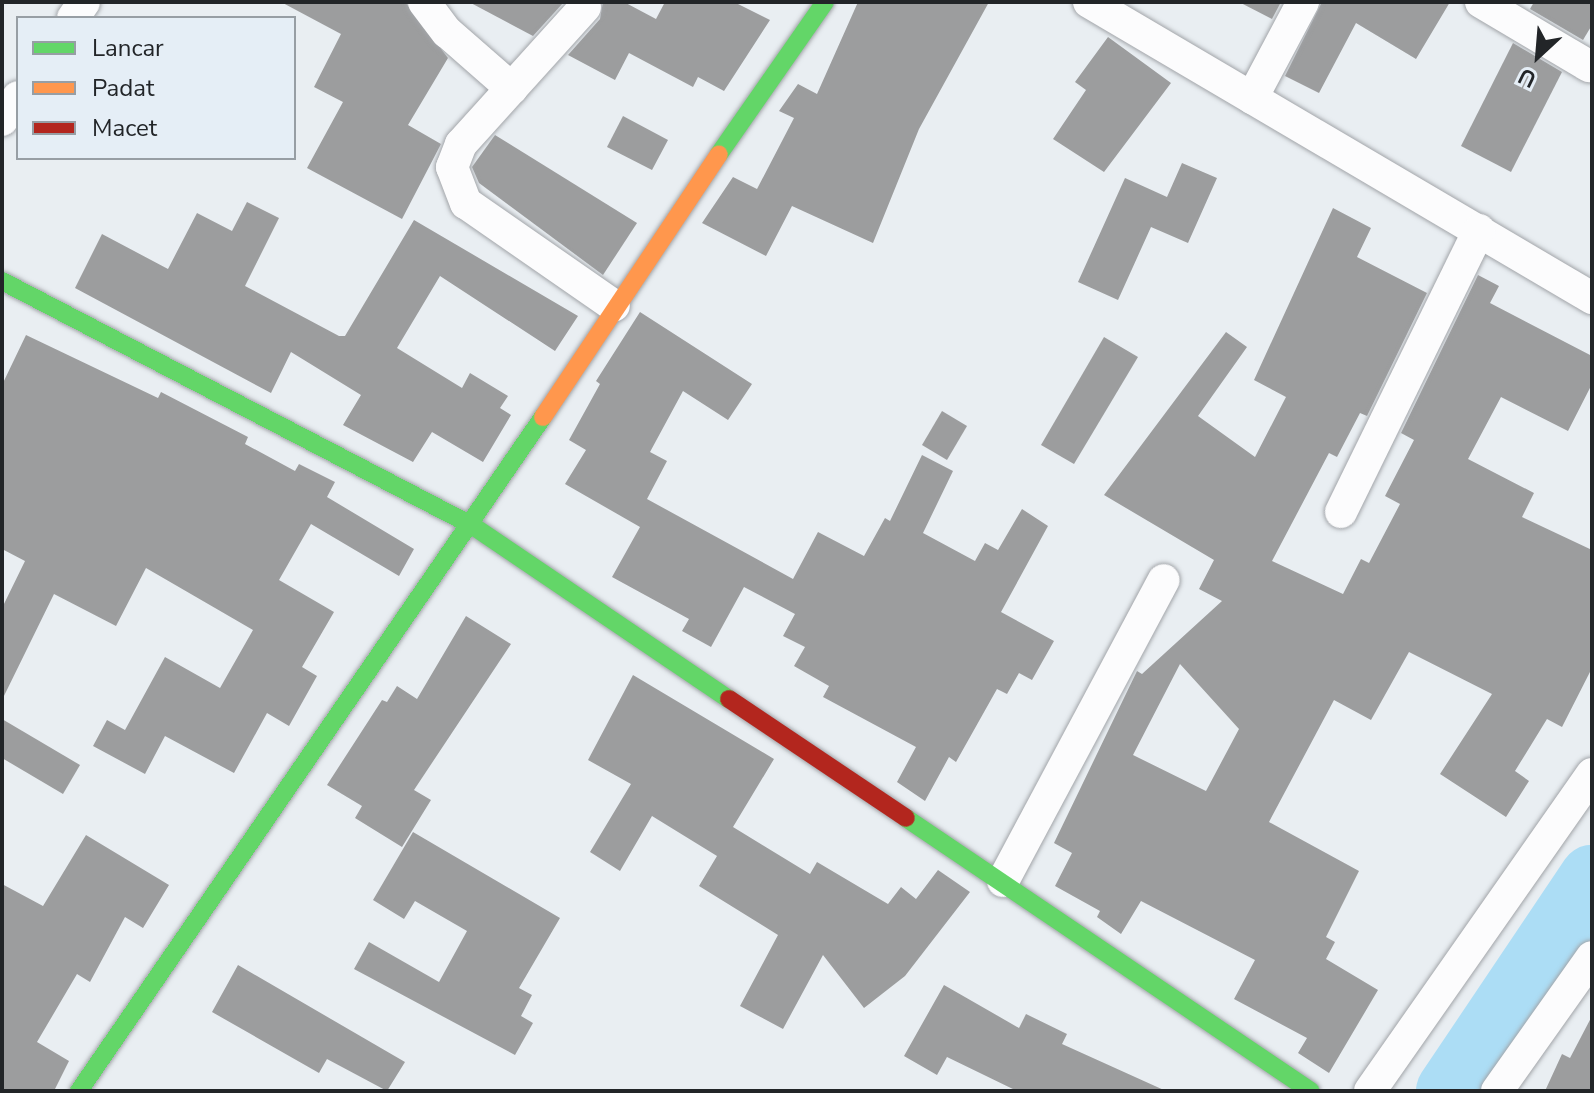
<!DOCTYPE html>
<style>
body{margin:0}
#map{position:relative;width:1594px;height:1093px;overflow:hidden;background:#e9eef2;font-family:"Nunito Sans",sans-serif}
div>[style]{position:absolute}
.river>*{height:66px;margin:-33px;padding:0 33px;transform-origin:33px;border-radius:33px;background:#acddf5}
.building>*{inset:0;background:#9c9d9e}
.roads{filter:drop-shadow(0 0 2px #a2a5a9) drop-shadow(0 0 2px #a2a5a9)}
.street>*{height:32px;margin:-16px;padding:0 16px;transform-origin:16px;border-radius:16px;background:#fcfcfd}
.fast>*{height:18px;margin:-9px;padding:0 9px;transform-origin:9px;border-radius:9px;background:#63d668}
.slow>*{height:18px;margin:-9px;padding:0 9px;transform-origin:9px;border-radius:9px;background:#ff974d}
.jam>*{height:18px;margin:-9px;padding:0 9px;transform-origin:9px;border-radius:9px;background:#b3261e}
span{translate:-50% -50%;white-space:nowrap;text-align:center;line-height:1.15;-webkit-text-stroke:8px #e5eef6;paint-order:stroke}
.frame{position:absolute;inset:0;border:4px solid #222528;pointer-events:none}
.legend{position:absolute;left:16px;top:16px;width:280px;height:144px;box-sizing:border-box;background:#e5eef6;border:2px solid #979ea4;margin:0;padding:10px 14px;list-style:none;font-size:24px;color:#222528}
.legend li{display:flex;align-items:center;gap:16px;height:40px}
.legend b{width:40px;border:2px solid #979ea4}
.north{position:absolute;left:1498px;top:16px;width:80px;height:80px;-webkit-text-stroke:6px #e5eef6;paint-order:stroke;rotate:206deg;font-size:22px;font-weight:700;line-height:32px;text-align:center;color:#222528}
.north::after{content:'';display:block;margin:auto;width:28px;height:36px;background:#222528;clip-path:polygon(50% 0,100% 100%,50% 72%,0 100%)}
</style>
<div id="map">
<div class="river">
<div style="left:1449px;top:1091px;width:257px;rotate:-56.1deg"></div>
</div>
<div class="building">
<div style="clip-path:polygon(281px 2px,405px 2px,448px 58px,408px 125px,441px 144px,402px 219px,307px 168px,343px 102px,314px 87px,341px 34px)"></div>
<div style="clip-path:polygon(469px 2px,564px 2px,533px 36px)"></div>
<div style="clip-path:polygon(603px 2px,624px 2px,656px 19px,665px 2px,734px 2px,770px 20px,724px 91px,698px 77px,693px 87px,629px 53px,615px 80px,568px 55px,600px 19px)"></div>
<div style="clip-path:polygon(858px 2px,989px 2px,919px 129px,873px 243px,792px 206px,766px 256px,702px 223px,733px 177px,757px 189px,794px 118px,779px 111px,798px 84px,817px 94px)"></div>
<div style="clip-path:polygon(1239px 2px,1281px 2px,1272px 19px)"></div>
<div style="clip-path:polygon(1322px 2px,1450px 2px,1416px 59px,1356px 23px,1319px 93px,1285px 76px)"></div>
<div style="clip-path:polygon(1534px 2px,1592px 2px,1592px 25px,1583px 40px,1530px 9px)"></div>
<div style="clip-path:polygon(1108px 37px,1171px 83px,1104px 172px,1053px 139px,1086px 90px,1075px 82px)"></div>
<div style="clip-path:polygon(1513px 43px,1562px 72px,1511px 172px,1461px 146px)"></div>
<div style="clip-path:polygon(623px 116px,668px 140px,652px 170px,607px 147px)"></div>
<div style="clip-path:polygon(495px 135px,637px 223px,603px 275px,479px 183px,472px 167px)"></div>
<div style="clip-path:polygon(1182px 163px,1217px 178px,1188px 243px,1151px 227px,1118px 300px,1078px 282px,1125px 178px,1167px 197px)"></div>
<div style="clip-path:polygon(247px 202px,279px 218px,245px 286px,339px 336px,345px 336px,414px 220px,578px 316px,555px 351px,440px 276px,397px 348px,462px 388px,470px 373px,508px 396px,500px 408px,511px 415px,483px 462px,432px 432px,413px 462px,343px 425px,361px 395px,291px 352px,271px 393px,75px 288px,102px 234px,168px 269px,197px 213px,232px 231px)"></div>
<div style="clip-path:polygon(evenodd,1333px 208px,1371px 228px,1357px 257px,1427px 293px,1367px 416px,1360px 413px,1337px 457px,1329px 453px,1272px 561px,1343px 594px,1361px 559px,1369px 563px,1400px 504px,1385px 496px,1414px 440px,1401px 433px,1478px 275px,1499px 286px,1490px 303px,1592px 356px,1592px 384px,1568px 431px,1501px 397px,1468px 459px,1534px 493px,1522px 517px,1592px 550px,1592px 668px,1562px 727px,1547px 719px,1515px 771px,1529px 781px,1506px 817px,1440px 774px,1492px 694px,1409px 652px,1371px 720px,1334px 700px,1269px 822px,1359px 871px,1326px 937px,1335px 942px,1326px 959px,1378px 990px,1329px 1073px,1298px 1053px,1307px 1038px,1234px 999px,1255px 960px,1141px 901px,1121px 934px,1097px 917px,1100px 911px,1055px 886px,1072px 853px,1054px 843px,1137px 671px,1142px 674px,1222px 601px,1199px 589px,1214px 560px,1104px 495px,1226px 332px,1247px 347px,1198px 416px,1255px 457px,1286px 397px,1254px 380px,1333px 208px,1180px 664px,1239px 729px,1206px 791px,1133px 755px,1180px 664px)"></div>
<div style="clip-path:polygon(640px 312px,752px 384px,728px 420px,683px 391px,650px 452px,667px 461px,647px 499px,793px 579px,818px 532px,864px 556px,885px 518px,890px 521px,922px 455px,953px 471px,923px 533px,975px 561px,985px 543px,998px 550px,1022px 509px,1048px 526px,1001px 612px,1054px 641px,1032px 680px,1019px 673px,1007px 694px,997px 689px,956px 762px,949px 757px,925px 801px,897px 782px,916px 747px,823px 697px,829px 686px,794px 666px,805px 647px,783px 636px,795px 614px,744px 587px,711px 647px,682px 631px,689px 619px,612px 577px,640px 527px,565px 484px,586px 450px,569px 440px,600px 384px,596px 381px)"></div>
<div style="clip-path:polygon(26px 335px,158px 398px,161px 392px,248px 437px,245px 444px,295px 471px,299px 464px,335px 482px,327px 497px,414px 549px,399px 576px,311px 524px,279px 580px,334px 612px,302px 667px,317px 676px,289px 726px,267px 713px,234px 773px,165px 736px,145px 774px,93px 746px,107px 720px,125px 730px,165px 657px,220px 688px,253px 630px,146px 568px,116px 626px,54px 594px,2px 700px,2px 608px,25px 561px,2px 549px,2px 385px)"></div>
<div style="clip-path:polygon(1104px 337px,1138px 357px,1074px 464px,1041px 445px)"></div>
<div style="clip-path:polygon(942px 411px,967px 426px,947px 460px,922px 445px)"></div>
<div style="clip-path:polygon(466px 616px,511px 644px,414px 790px,431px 800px,402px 847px,355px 818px,362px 806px,327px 785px,382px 700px,387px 702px,397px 686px,417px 699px)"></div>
<div style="clip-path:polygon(633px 675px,774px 759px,733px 827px,810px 874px,817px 862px,888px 904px,901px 887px,916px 899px,938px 870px,970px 892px,905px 976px,864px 1008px,823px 955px,783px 1029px,740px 1006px,778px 935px,699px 886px,717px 856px,652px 816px,620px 871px,590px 852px,631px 784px,588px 760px)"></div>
<div style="clip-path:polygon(2px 719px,80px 765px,63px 794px,2px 758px)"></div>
<div style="clip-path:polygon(413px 832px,560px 918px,519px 988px,532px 995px,521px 1016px,533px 1023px,515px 1055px,354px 969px,369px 942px,439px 982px,467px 931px,415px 901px,404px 919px,373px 900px)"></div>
<div style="clip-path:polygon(86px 835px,169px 885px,143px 928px,125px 917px,90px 982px,77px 974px,37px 1042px,69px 1061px,54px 1091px,2px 1091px,2px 884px,43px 906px)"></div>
<div style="clip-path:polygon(238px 965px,405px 1062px,387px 1091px,327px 1059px,319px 1073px,212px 1012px)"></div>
<div style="clip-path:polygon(944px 985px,1019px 1028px,1026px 1014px,1067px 1034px,1062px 1044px,1166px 1091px,1017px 1091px,947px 1057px,937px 1075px,904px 1056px)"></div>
<div style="clip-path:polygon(1592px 1016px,1592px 1091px,1545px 1091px,1562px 1054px,1570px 1058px)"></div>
</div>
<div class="roads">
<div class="street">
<div style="left:424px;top:2px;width:38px;rotate:53deg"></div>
<div style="left:447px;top:32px;width:86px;rotate:41.2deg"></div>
<div style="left:1089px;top:2px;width:584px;rotate:30.48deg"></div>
<div style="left:1481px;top:2px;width:126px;rotate:30.7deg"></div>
<div style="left:585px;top:7px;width:185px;rotate:132.1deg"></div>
<div style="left:461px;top:144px;width:25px;rotate:111deg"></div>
<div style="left:452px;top:167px;width:39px;rotate:69deg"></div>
<div style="left:466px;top:203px;width:180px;rotate:34.8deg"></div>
<div style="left:73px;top:18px;width:19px;rotate:-55deg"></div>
<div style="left:1252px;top:98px;width:109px;rotate:-62deg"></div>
<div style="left:2px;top:120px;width:28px;rotate:-55deg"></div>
<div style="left:1341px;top:512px;width:314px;rotate:-63.9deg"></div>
<div style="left:1003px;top:881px;width:341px;rotate:-61.9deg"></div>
<div style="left:1370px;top:1091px;width:387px;rotate:-55deg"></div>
<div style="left:1497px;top:1091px;width:164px;rotate:-54.7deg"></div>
</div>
<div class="fast">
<div style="left:719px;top:154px;width:185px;rotate:-55.1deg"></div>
<div style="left:2px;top:281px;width:531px;rotate:27.48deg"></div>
<div style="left:473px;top:526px;width:309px;rotate:34.1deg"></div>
<div style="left:906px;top:818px;width:488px;rotate:34deg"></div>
<div style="left:79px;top:1091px;width:818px;rotate:-55.46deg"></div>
</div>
<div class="slow">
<div style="left:543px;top:417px;width:316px;rotate:-56.2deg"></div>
</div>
<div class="jam">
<div style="left:729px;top:699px;width:213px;rotate:33.9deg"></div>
</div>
</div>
<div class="frame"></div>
<ul class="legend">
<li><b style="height:10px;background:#63d668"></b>Lancar</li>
<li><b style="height:10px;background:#ff974d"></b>Padat</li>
<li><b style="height:10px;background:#b3261e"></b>Macet</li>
</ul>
<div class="north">U</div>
</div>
